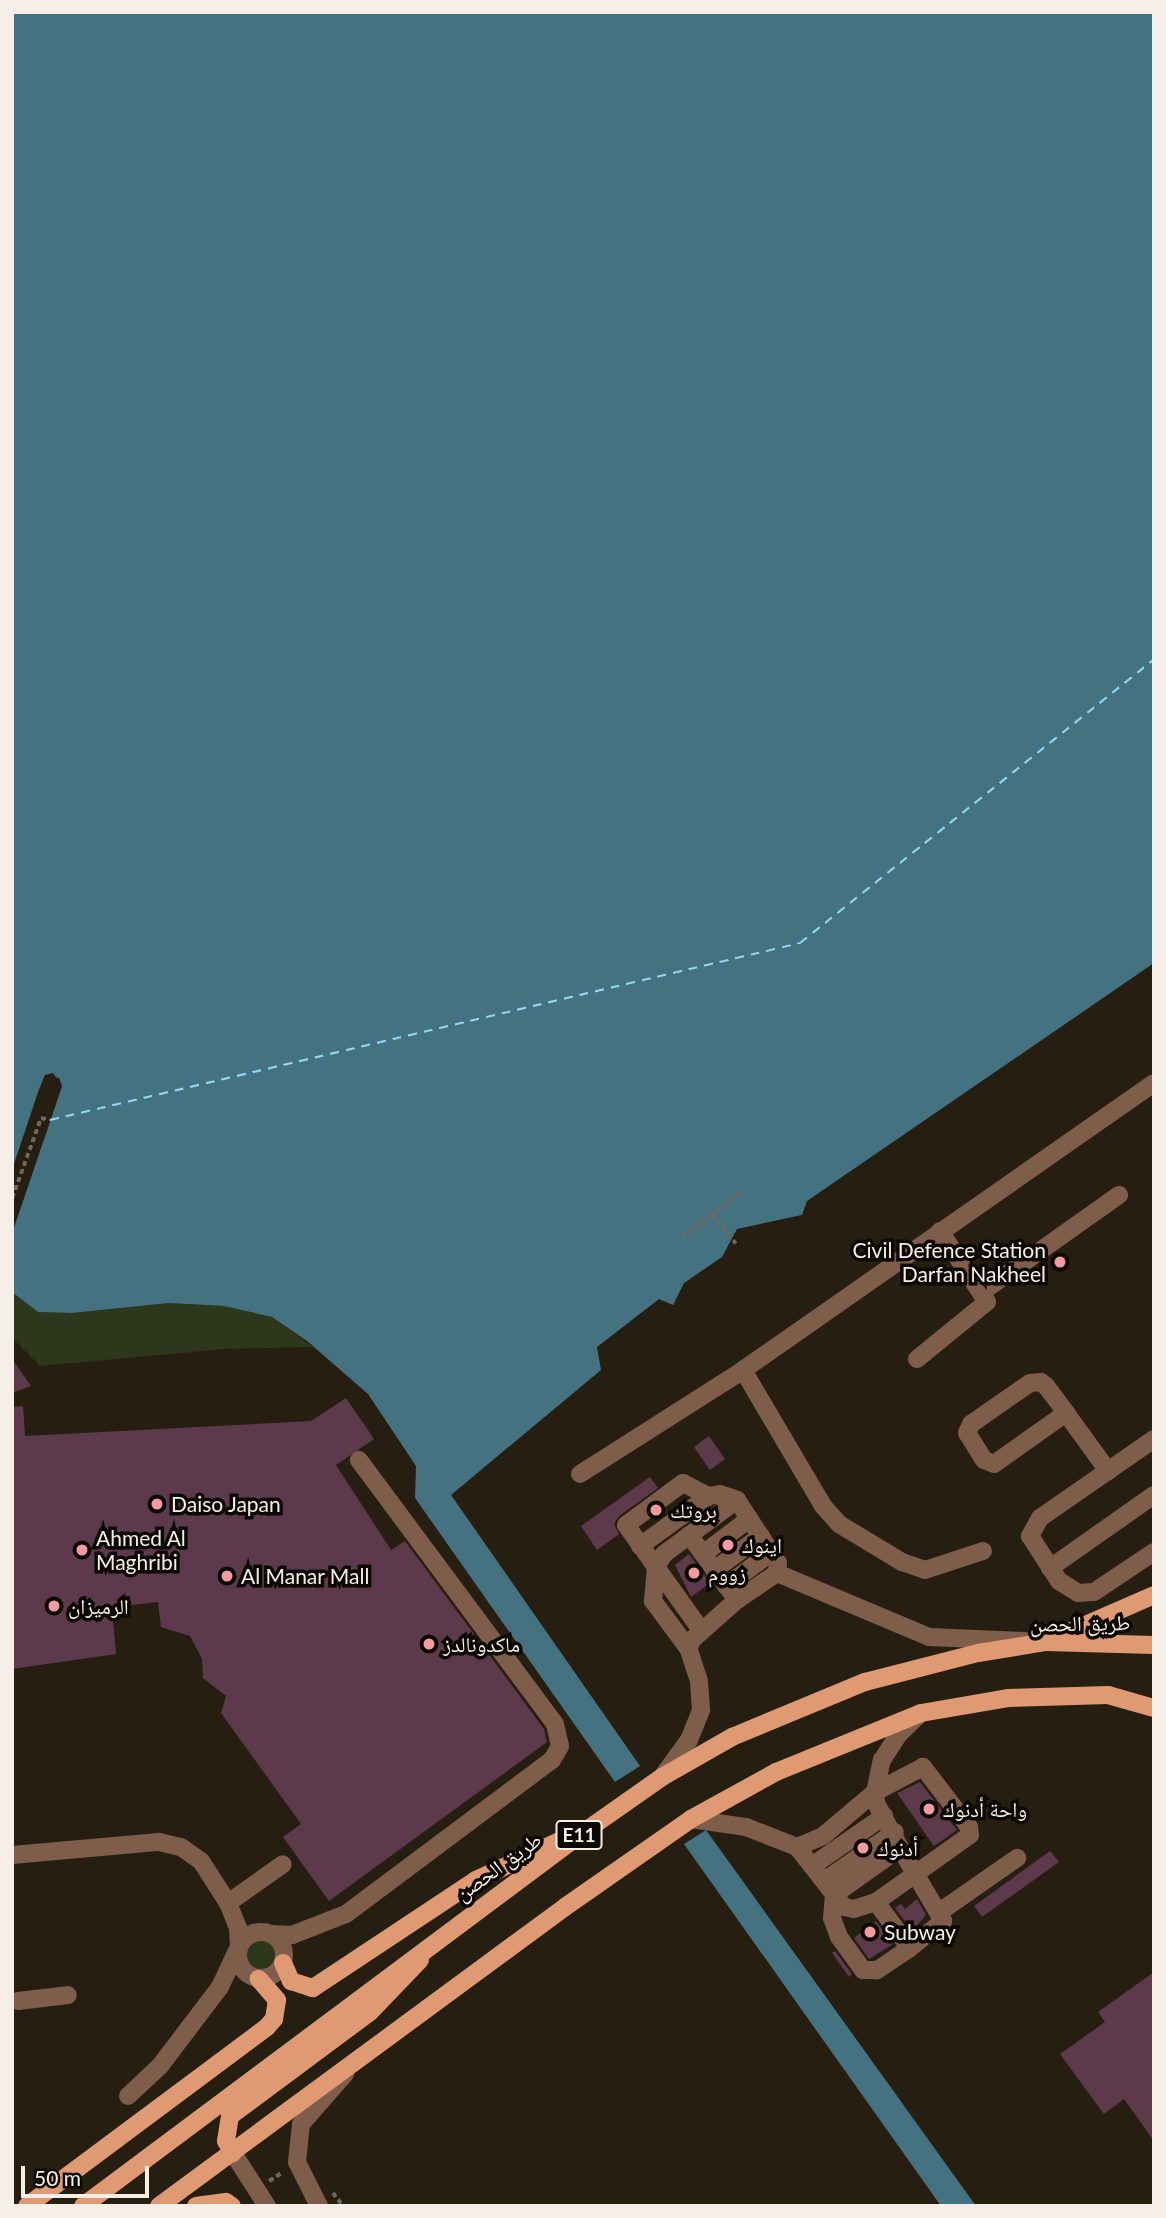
<!DOCTYPE html>
<meta charset="utf-8">
<style>
body{margin:0}
#map{position:relative;width:1166px;height:2218px;overflow:hidden;background:#271e12;font-family:Lato,"Noto Naskh Arabic",sans-serif}
div>[style]{position:absolute}
.green>*{inset:0;background:#2d371c}
.round{border-radius:50%}
.water>*{inset:0;background:#457281}
.pier>*{inset:0;background:#271e12}
.ferry>*{height:2px;margin-top:-1px;transform-origin:0;background:repeating-linear-gradient(90deg,#8ddaf5 0 9px,transparent 0 16px)}
.building>*{inset:0;background:#5c3a4b}
.path>*{height:3.5px;margin-top:-1.75px;transform-origin:0;background:repeating-linear-gradient(90deg,#70685e 0 5px,transparent 0 8.5px)}
.minor>*{height:18px;margin:-9px;padding:0 9px;transform-origin:9px;border-radius:9px;background:#7e5d4b}
.minor>.ring{margin:-9px;padding:0;box-sizing:content-box;background:none;border:18px solid #7e5d4b;border-radius:50%}
.major>*{height:18px;margin:-9px;padding:0 9px;transform-origin:9px;border-radius:9px;background:#df9a74}
.dots>*{width:19px;height:19px;translate:-50% -50%;box-sizing:border-box;border:4px solid #0c0905;border-radius:50%}
span{translate:-50% -50%;white-space:nowrap;text-align:center;line-height:1.15;-webkit-text-stroke:7px #0c0905;paint-order:stroke}
.shield-label span{padding:2px 5px;background:#0c0905;border:2px solid;border-radius:5px;-webkit-text-stroke-width:0}
.shield-label{font-size:19px;color:#f5efe7;font-weight:700}
.poi-label{font-size:21px;color:#f5efe7}
.right{translate:-100% -50%;text-align:right}
.left{translate:0 -50%;text-align:left}
.street-label{font-size:21px;color:#f5efe7}
.frame{position:absolute;inset:0;border:14px solid #f5efe7;pointer-events:none}
.scale{position:absolute;left:21px;top:2166px;width:128px;height:32px;box-sizing:border-box;border:4px solid #f5efe7;border-top:0;padding-left:9px;font-size:21px;line-height:24px;white-space:nowrap;color:#f5efe7;-webkit-text-stroke:5px #0c0905;paint-order:stroke}
</style>
<div id="map">
<div class="green">
<div style="clip-path:polygon(12px 1292px,38px 1312px,72px 1313px,169px 1303px,224px 1306px,272px 1317px,313px 1347px,225px 1349px,40px 1366px,12px 1338px)"></div>
<div class="round" style="left:245px;top:1940px;width:30px;height:30px"></div>
</div>
<div class="water">
<div style="clip-path:polygon(12px 12px,1154px 12px,1154px 963px,807px 1201px,802px 1215px,737px 1229px,722px 1257px,684px 1283px,673px 1305px,659px 1299px,597px 1347px,601px 1370px,451px 1495px,640px 1766px,615px 1782px,415px 1498px,416px 1466px,368px 1394px,307px 1341px,272px 1317px,224px 1306px,169px 1303px,72px 1313px,38px 1312px,12px 1292px,12px 1233px,62px 1086px,59px 1078px,45px 1075px,12px 1170px)"></div>
<div style="clip-path:polygon(706px 1830px,976px 2206px,941px 2206px,684px 1844px)"></div>
</div>
<div class="pier">
<div style="clip-path:polygon(53px 1073px,62px 1086px,12px 1233px,58px 1086px,52px 1076px,41px 1093px,12px 1170px,38px 1092px,45px 1075px)"></div>
</div>
<div class="ferry">
<div style="left:50px;top:1120px;width:771px;rotate:-13.28deg"></div>
<div style="left:800px;top:943px;width:454px;rotate:-38.7deg"></div>
</div>
<div class="building">
<div style="clip-path:polygon(12px 1359px,31px 1386px,12px 1393px)"></div>
<div style="clip-path:polygon(346px 1398px,374px 1439px,336px 1465px,391px 1550px,405px 1541px,544px 1729px,547px 1742px,329px 1901px,283px 1837px,301px 1824px,221px 1713px,226px 1696px,203px 1678px,202px 1659px,190px 1636px,161px 1627px,158px 1602px,112px 1607px,116px 1654px,12px 1669px,12px 1407px,23px 1406px,25px 1436px,311px 1421px)"></div>
<div style="clip-path:polygon(709px 1436px,725px 1459px,710px 1470px,694px 1447px)"></div>
<div style="clip-path:polygon(650px 1477px,658px 1488px,619px 1516px,614px 1524px,619px 1534px,597px 1550px,581px 1526px)"></div>
<div style="clip-path:polygon(689px 1554px,710px 1583px,691px 1597px,675px 1565px)"></div>
<div style="clip-path:polygon(920px 1782px,957px 1830px,934px 1846px,897px 1793px)"></div>
<div style="clip-path:polygon(1050px 1851px,1059px 1862px,982px 1917px,974px 1906px)"></div>
<div style="clip-path:polygon(917px 1899px,926px 1915px,912px 1931px,895px 1908px,901px 1904px,905px 1909px)"></div>
<div style="clip-path:polygon(876px 1921px,893px 1944px,869px 1959px,854px 1938px)"></div>
<div style="clip-path:polygon(835px 1951px,852px 1974px,849px 1977px,832px 1953px)"></div>
<div style="clip-path:polygon(1154px 1972px,1154px 2141px,1124px 2099px,1104px 2114px,1060px 2054px,1105px 2022px,1098px 2012px)"></div>
</div>
<div class="path">
<div style="left:12px;top:1198px;width:85px;rotate:-70.1deg"></div>
<div style="left:41px;top:1118px;width:9px;rotate:13deg"></div>
<div style="left:712px;top:1214px;width:38px;rotate:51deg"></div>
<div style="left:682px;top:1237px;width:76px;rotate:-37deg"></div>
<div style="left:269px;top:2181px;width:17px;rotate:-33deg"></div>
<div style="left:333px;top:2193px;width:16px;rotate:52deg"></div>
</div>
<div class="minor">
<div style="left:982px;top:1292px;width:168px;rotate:-35.3deg"></div>
<div style="left:917px;top:1359px;width:90px;rotate:-39.2deg"></div>
<div style="left:987px;top:1302px;width:85px;rotate:-123.5deg"></div>
<div style="left:743px;top:1370px;width:158px;rotate:59.5deg"></div>
<div style="left:823px;top:1506px;width:24px;rotate:48deg"></div>
<div style="left:839px;top:1524px;width:74px;rotate:31.1deg"></div>
<div style="left:902px;top:1562px;width:24px;rotate:19deg"></div>
<div style="left:925px;top:1570px;width:61px;rotate:-18.1deg"></div>
<div style="left:1066px;top:1413px;width:88px;rotate:144.7deg"></div>
<div style="left:994px;top:1464px;width:11px;rotate:-158deg"></div>
<div style="left:984px;top:1460px;width:32px;rotate:-122deg"></div>
<div style="left:967px;top:1433px;width:10px;rotate:-66deg"></div>
<div style="left:971px;top:1424px;width:72px;rotate:-34.8deg"></div>
<div style="left:1030px;top:1383px;width:11px;rotate:-5deg"></div>
<div style="left:1041px;top:1382px;width:6px;rotate:39deg"></div>
<div style="left:1046px;top:1386px;width:34px;rotate:53deg"></div>
<div style="left:1066px;top:1413px;width:72px;rotate:54.1deg"></div>
<div style="left:1154px;top:1439px;width:139px;rotate:145.3deg"></div>
<div style="left:1040px;top:1518px;width:21px;rotate:119deg"></div>
<div style="left:1030px;top:1536px;width:54px;rotate:57.2deg"></div>
<div style="left:1059px;top:1581px;width:22px;rotate:32deg"></div>
<div style="left:1078px;top:1593px;width:16px;rotate:-4deg"></div>
<div style="left:1094px;top:1592px;width:72px;rotate:-33.7deg"></div>
<div style="left:580px;top:1474px;width:193px;rotate:-32.5deg"></div>
<div style="left:743px;top:1370px;width:501px;rotate:-34.93deg"></div>
<div style="left:689px;top:1535px;width:81px;rotate:53.6deg"></div>
<div style="left:640px;top:1546px;width:85px;rotate:-35.9deg"></div>
<div style="left:703px;top:1554px;width:58px;rotate:-37.3deg"></div>
<div style="left:1050px;top:1568px;width:127px;rotate:-35.1deg"></div>
<div style="left:714px;top:1570px;width:58px;rotate:-35.9deg"></div>
<div style="left:726px;top:1586px;width:57px;rotate:-36.5deg"></div>
<div style="left:701px;top:1630px;width:129px;rotate:-125.5deg"></div>
<div style="left:626px;top:1525px;width:71px;rotate:-36.4deg"></div>
<div style="left:683px;top:1483px;width:29px;rotate:27deg"></div>
<div style="left:709px;top:1496px;width:11px;rotate:-10deg"></div>
<div style="left:720px;top:1494px;width:18px;rotate:19deg"></div>
<div style="left:688px;top:1648px;width:59px;rotate:-126.7deg"></div>
<div style="left:653px;top:1601px;width:34px;rotate:-85deg"></div>
<div style="left:656px;top:1567px;width:15px;rotate:-58deg"></div>
<div style="left:664px;top:1554px;width:91px;rotate:-36.5deg"></div>
<div style="left:737px;top:1500px;width:75px;rotate:56.9deg"></div>
<div style="left:778px;top:1563px;width:10px;rotate:96deg"></div>
<div style="left:662px;top:1777px;width:46px;rotate:-53.9deg"></div>
<div style="left:689px;top:1740px;width:32px;rotate:-68deg"></div>
<div style="left:701px;top:1710px;width:29px;rotate:-94deg"></div>
<div style="left:699px;top:1681px;width:35px;rotate:-108deg"></div>
<div style="left:688px;top:1648px;width:10px;rotate:-61deg"></div>
<div style="left:693px;top:1639px;width:59px;rotate:-41.6deg"></div>
<div style="left:737px;top:1600px;width:48px;rotate:-34deg"></div>
<div style="left:777px;top:1573px;width:165px;rotate:22.8deg"></div>
<div style="left:929px;top:1637px;width:96px;rotate:2.4deg"></div>
<div style="left:691px;top:1819px;width:56px;rotate:8.3deg"></div>
<div style="left:746px;top:1827px;width:55px;rotate:21.4deg"></div>
<div style="left:797px;top:1847px;width:76px;rotate:51.9deg"></div>
<div style="left:844px;top:1907px;width:10px;rotate:11deg"></div>
<div style="left:854px;top:1909px;width:23px;rotate:-18deg"></div>
<div style="left:876px;top:1902px;width:115px;rotate:-35.5deg"></div>
<div style="left:970px;top:1835px;width:8px;rotate:-97deg"></div>
<div style="left:969px;top:1827px;width:76px;rotate:-127.5deg"></div>
<div style="left:923px;top:1767px;width:54px;rotate:152.5deg"></div>
<div style="left:875px;top:1792px;width:68px;rotate:139.8deg"></div>
<div style="left:823px;top:1836px;width:28px;rotate:157deg"></div>
<div style="left:12px;top:1855px;width:148px;rotate:-5.1deg"></div>
<div style="left:159px;top:1842px;width:23px;rotate:13deg"></div>
<div style="left:181px;top:1847px;width:24px;rotate:35deg"></div>
<div style="left:201px;top:1861px;width:50px;rotate:57.3deg"></div>
<div style="left:228px;top:1903px;width:27px;rotate:68deg"></div>
<div style="left:238px;top:1928px;width:20px;rotate:87deg"></div>
<div style="left:812px;top:1866px;width:88px;rotate:-34.8deg"></div>
<div style="left:824px;top:1881px;width:86px;rotate:-34.6deg"></div>
<div style="left:876px;top:1902px;width:57px;rotate:53.5deg"></div>
<div style="left:910px;top:1948px;width:43px;rotate:-39.3deg"></div>
<div style="left:943px;top:1921px;width:85px;rotate:-120.5deg"></div>
<div style="left:228px;top:1903px;width:67px;rotate:-35.3deg"></div>
<div style="left:941px;top:1911px;width:93px;rotate:-34.9deg"></div>
<div class="ring" style="left:238px;top:1932px;width:28px;height:28px"></div>
<div style="left:271px;top:1934px;width:21px;rotate:3deg"></div>
<div style="left:292px;top:1935px;width:58px;rotate:-21.3deg"></div>
<div style="left:346px;top:1914px;width:257px;rotate:-36.8deg"></div>
<div style="left:552px;top:1760px;width:16px;rotate:-60deg"></div>
<div style="left:560px;top:1746px;width:23px;rotate:-103deg"></div>
<div style="left:555px;top:1724px;width:329px;rotate:-126.6deg"></div>
<div style="left:910px;top:1948px;width:40px;rotate:146deg"></div>
<div style="left:877px;top:1970px;width:14px;rotate:180deg"></div>
<div style="left:863px;top:1970px;width:41px;rotate:-126deg"></div>
<div style="left:839px;top:1937px;width:20px;rotate:-110deg"></div>
<div style="left:832px;top:1918px;width:23px;rotate:-85deg"></div>
<div style="left:834px;top:1895px;width:81px;rotate:-35.5deg"></div>
<div style="left:900px;top:1848px;width:51px;rotate:-118.1deg"></div>
<div style="left:876px;top:1803px;width:11px;rotate:-95deg"></div>
<div style="left:875px;top:1792px;width:33px;rotate:-78deg"></div>
<div style="left:882px;top:1760px;width:30px;rotate:-57deg"></div>
<div style="left:898px;top:1735px;width:29px;rotate:-44deg"></div>
<div style="left:18px;top:2001px;width:50px;rotate:-6.8deg"></div>
<div style="left:128px;top:2096px;width:44px;rotate:-43.2deg"></div>
<div style="left:160px;top:2066px;width:99px;rotate:-52.8deg"></div>
<div style="left:220px;top:1987px;width:40px;rotate:-65deg"></div>
<div style="left:233px;top:2153px;width:63px;rotate:57.3deg"></div>
<div style="left:319px;top:2206px;width:49px;rotate:-116.6deg"></div>
<div style="left:297px;top:2162px;width:38px;rotate:-84deg"></div>
<div style="left:301px;top:2124px;width:67px;rotate:-48.7deg"></div>
</div>
<div class="major">
<div style="left:1051px;top:1640px;width:112px;rotate:-23.6deg"></div>
<div style="left:283px;top:1963px;width:20px;rotate:66deg"></div>
<div style="left:291px;top:1981px;width:23px;rotate:18deg"></div>
<div style="left:313px;top:1988px;width:196px;rotate:-33.5deg"></div>
<div style="left:476px;top:1880px;width:97px;rotate:-25deg"></div>
<div style="left:233px;top:2153px;width:14px;rotate:-120deg"></div>
<div style="left:226px;top:2141px;width:25px;rotate:-81deg"></div>
<div style="left:230px;top:2116px;width:174px;rotate:-36.6deg"></div>
<div style="left:370px;top:2012px;width:72px;rotate:-46.1deg"></div>
<div style="left:27px;top:2206px;width:299px;rotate:-36.7deg"></div>
<div style="left:267px;top:2027px;width:11px;rotate:-49deg"></div>
<div style="left:274px;top:2019px;width:19px;rotate:-81deg"></div>
<div style="left:277px;top:2000px;width:28px;rotate:-131deg"></div>
<div style="left:83px;top:2206px;width:622px;rotate:-36.76deg"></div>
<div style="left:581px;top:1834px;width:99px;rotate:-35.1deg"></div>
<div style="left:662px;top:1777px;width:81px;rotate:-29.7deg"></div>
<div style="left:732px;top:1737px;width:144px;rotate:-22.5deg"></div>
<div style="left:865px;top:1682px;width:117px;rotate:-14.4deg"></div>
<div style="left:978px;top:1653px;width:69px;rotate:-9.2deg"></div>
<div style="left:1046px;top:1642px;width:108px;rotate:1.6deg"></div>
<div style="left:159px;top:2206px;width:504px;rotate:-36.37deg"></div>
<div style="left:565px;top:1907px;width:154px;rotate:-34.9deg"></div>
<div style="left:691px;top:1819px;width:97px;rotate:-28.9deg"></div>
<div style="left:776px;top:1772px;width:157px;rotate:-22.1deg"></div>
<div style="left:921px;top:1713px;width:88px;rotate:-9.8deg"></div>
<div style="left:1008px;top:1698px;width:100px;rotate:-1.7deg"></div>
<div style="left:1108px;top:1695px;width:48px;rotate:15.8deg"></div>
<div style="left:196px;top:2206px;width:30px;rotate:-8deg"></div>
<div style="left:226px;top:2202px;width:7px;rotate:34deg"></div>
</div>
<div class="dots">
<div style="left:1060px;top:1262px;background:#f49aa1"></div>
<div style="left:157px;top:1504px;background:#f49aa1"></div>
<div style="left:656px;top:1510px;background:#f49aa1"></div>
<div style="left:728px;top:1545px;background:#f49aa1"></div>
<div style="left:82px;top:1550px;background:#f49aa1"></div>
<div style="left:694px;top:1573px;background:#f49aa1"></div>
<div style="left:227px;top:1576px;background:#f49aa1"></div>
<div style="left:54px;top:1606px;background:#f49aa1"></div>
<div style="left:429px;top:1644px;background:#f49aa1"></div>
<div style="left:929px;top:1809px;background:#f49aa1"></div>
<div style="left:863px;top:1848px;background:#f49aa1"></div>
<div style="left:870px;top:1932px;background:#f49aa1"></div>
</div>
<div class="shield-label">
<span style="left:579px;top:1835px">E11</span>
</div>
<div class="poi-label">
<span class="right" style="left:1046px;top:1262px">Civil Defence Station<br>Darfan Nakheel</span>
<span class="left" style="left:171px;top:1504px">Daiso Japan</span>
<span class="left" style="left:670px;top:1510px">بروتك</span>
<span class="left" style="left:96px;top:1550px">Ahmed Al<br>Maghribi</span>
<span class="left" style="left:742px;top:1545px">اينوك</span>
<span class="left" style="left:708px;top:1573px">زووم</span>
<span class="left" style="left:241px;top:1576px">Al Manar Mall</span>
<span class="left" style="left:68px;top:1606px">الرميزان</span>
<span class="left" style="left:443px;top:1644px">ماكدونالدز</span>
<span class="left" style="left:943px;top:1809px">واحة أدنوك</span>
<span class="left" style="left:877px;top:1848px">أدنوك</span>
<span class="left" style="left:884px;top:1932px">Subway</span>
</div>
<div class="street-label">
<span style="left:1080px;top:1623px;rotate:-1deg">طريق الحصن</span>
<span style="left:498px;top:1866px;rotate:-36deg">طريق الحصن</span>
</div>
<div class="frame"></div>
<div class="scale">50 m</div>
</div>
